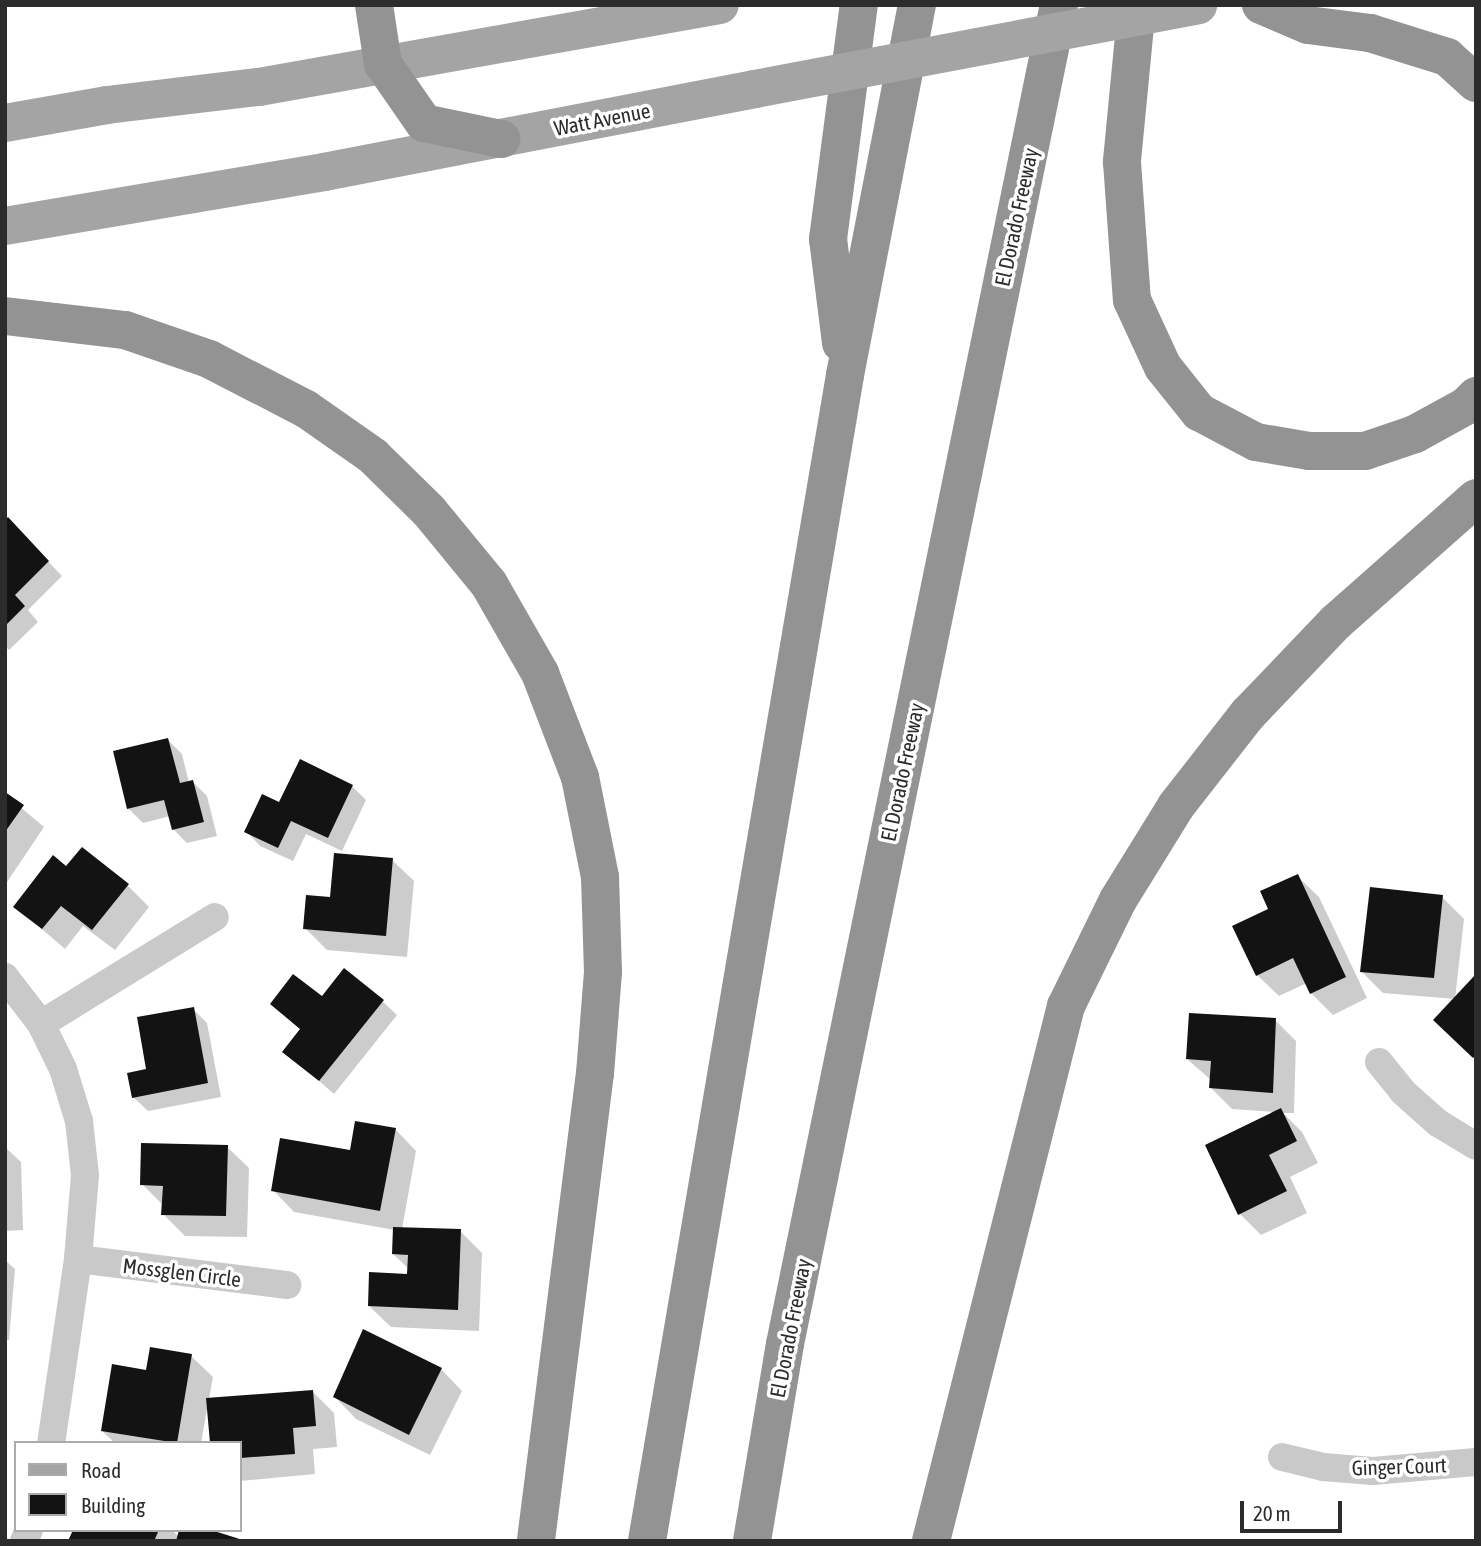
<!DOCTYPE html>
<style>
body{margin:0}
#map{position:relative;width:1481px;height:1546px;overflow:hidden;background:#fff;font-family:"Asap Condensed",sans-serif}
div>[style]{position:absolute}
.shadow>*{inset:0;background:#0003}
.building>*{inset:0;background:#131313}
.street>*{height:28px;margin:-14px;padding:0 14px;transform-origin:14px;border-radius:14px;background:#c9c9c9}
.primary>*{height:38px;margin:-19px;padding:0 19px;transform-origin:19px;border-radius:19px;background:#a4a4a4}
.highway>*{height:38px;margin:-19px;padding:0 19px;transform-origin:19px;border-radius:19px;background:#939393}
.primary-bridge>*{height:38px;margin:-19px;padding:0 19px;transform-origin:19px;border-radius:19px;background:#a4a4a4}
span{translate:-50% -50%;white-space:nowrap;text-align:center;line-height:1.15;-webkit-text-stroke:7px #fff;paint-order:stroke}
.street-label{font-size:21px;color:#2c2c2c}
.frame{position:absolute;inset:0;border:7px solid #2c2c2c;pointer-events:none}
.legend{position:absolute;left:14px;top:1441px;width:228px;height:91px;box-sizing:border-box;background:#fff;border:2px solid #ababab;margin:0;padding:9px 12px;list-style:none;font-size:21px;color:#2c2c2c}
.legend li{display:flex;align-items:center;gap:14px;height:35px}
.legend b{width:35px;border:2px solid #ababab}
.scale{position:absolute;left:1240px;top:1501px;width:102px;height:32px;box-sizing:border-box;border:4px solid #2c2c2c;border-top:0;padding-left:9px;font-size:21px;line-height:24px;white-space:nowrap;color:#2c2c2c;-webkit-text-stroke:5px #fff;paint-order:stroke}
</style>
<div id="map">
<div class="shadow">
<div style="clip-path:polygon(5px 523px,22px 534px,62px 576px,28px 610px,38px 622px,9px 650px,5px 646px)"></div>
<div style="clip-path:polygon(168px 740px,182px 754px,189px 783px,193px 782px,207px 796px,217px 836px,187px 843px,173px 829px,170px 816px,143px 823px,128px 808px)"></div>
<div style="clip-path:polygon(352px 786px,366px 800px,342px 851px,306px 834px,293px 861px,260px 846px,246px 831px,280px 804px)"></div>
<div style="clip-path:polygon(5px 794px,44px 827px,5px 885px)"></div>
<div style="clip-path:polygon(392px 860px,414px 881px,407px 957px,327px 950px,305px 928px,331px 899px)"></div>
<div style="clip-path:polygon(67px 869px,127px 885px,149px 907px,115px 950px,83px 926px,65px 949px,15px 906px)"></div>
<div style="clip-path:polygon(1297px 876px,1319px 897px,1367px 998px,1333px 1015px,1311px 993px,1307px 983px,1279px 996px,1257px 975px)"></div>
<div style="clip-path:polygon(1442px 897px,1464px 919px,1455px 999px,1383px 993px,1362px 972px)"></div>
<div style="clip-path:polygon(322px 999px,382px 1001px,397px 1015px,334px 1094px,285px 1051px,301px 1030px,272px 1004px)"></div>
<div style="clip-path:polygon(193px 1009px,207px 1023px,221px 1097px,148px 1111px,133px 1097px)"></div>
<div style="clip-path:polygon(1275px 1020px,1296px 1041px,1294px 1113px,1283px 1113px,1302px 1132px,1318px 1163px,1290px 1177px,1307px 1213px,1261px 1235px,1240px 1214px,1276px 1112px,1232px 1109px,1211px 1088px,1211px 1080px,1187px 1059px)"></div>
<div style="clip-path:polygon(395px 1129px,416px 1151px,402px 1229px,460px 1231px,482px 1253px,479px 1331px,391px 1327px,369px 1306px,409px 1276px,409px 1269px,393px 1254px,395px 1230px,294px 1212px,273px 1190px)"></div>
<div style="clip-path:polygon(5px 1147px,21px 1162px,23px 1230px,5px 1231px)"></div>
<div style="clip-path:polygon(227px 1147px,249px 1168px,247px 1237px,185px 1236px,163px 1214px,164px 1206px,142px 1184px)"></div>
<div style="clip-path:polygon(5px 1260px,15px 1269px,9px 1340px,5px 1339px)"></div>
<div style="clip-path:polygon(191px 1356px,213px 1377px,209px 1399px,313px 1392px,334px 1413px,337px 1447px,313px 1449px,315px 1474px,240px 1481px,240px 1443px,207px 1409px,201px 1443px,115px 1443px,102px 1431px,148px 1372px)"></div>
<div style="clip-path:polygon(441px 1369px,462px 1391px,430px 1455px,356px 1419px,335px 1397px)"></div>
<div style="clip-path:polygon(75px 1530px,172px 1530px,179px 1537px,243px 1541px,70px 1541px)"></div>
</div>
<div class="building">
<div style="clip-path:polygon(8px 517px,49px 561px,15px 595px,25px 606px,5px 626px,5px 520px)"></div>
<div style="clip-path:polygon(168px 738px,180px 783px,193px 780px,204px 822px,172px 830px,164px 800px,127px 809px,113px 751px)"></div>
<div style="clip-path:polygon(300px 759px,353px 785px,328px 838px,291px 821px,278px 848px,244px 832px,262px 794px,279px 802px)"></div>
<div style="clip-path:polygon(5px 792px,24px 805px,5px 832px)"></div>
<div style="clip-path:polygon(82px 847px,129px 884px,92px 930px,61px 906px,42px 929px,13px 907px,53px 855px,66px 866px)"></div>
<div style="clip-path:polygon(334px 853px,393px 858px,386px 936px,303px 929px,306px 895px,330px 897px)"></div>
<div style="clip-path:polygon(1298px 874px,1346px 977px,1310px 994px,1293px 958px,1256px 976px,1232px 926px,1268px 909px,1260px 891px)"></div>
<div style="clip-path:polygon(1370px 887px,1443px 895px,1434px 978px,1360px 972px)"></div>
<div style="clip-path:polygon(344px 968px,384px 1000px,319px 1081px,282px 1052px,300px 1029px,270px 1004px,293px 974px,322px 996px)"></div>
<div style="clip-path:polygon(1476px 974px,1476px 1055px,1473px 1058px,1433px 1020px)"></div>
<div style="clip-path:polygon(194px 1007px,208px 1083px,132px 1098px,127px 1073px,146px 1069px,137px 1017px)"></div>
<div style="clip-path:polygon(1189px 1013px,1276px 1018px,1273px 1093px,1209px 1088px,1211px 1061px,1186px 1059px)"></div>
<div style="clip-path:polygon(1281px 1108px,1297px 1141px,1269px 1155px,1287px 1191px,1238px 1215px,1205px 1145px)"></div>
<div style="clip-path:polygon(355px 1121px,396px 1128px,380px 1211px,271px 1191px,280px 1138px,350px 1150px)"></div>
<div style="clip-path:polygon(141px 1143px,228px 1145px,226px 1216px,161px 1215px,163px 1186px,140px 1185px)"></div>
<div style="clip-path:polygon(393px 1227px,461px 1229px,458px 1310px,368px 1306px,369px 1272px,407px 1274px,408px 1255px,392px 1254px)"></div>
<div style="clip-path:polygon(363px 1329px,442px 1368px,409px 1435px,333px 1397px)"></div>
<div style="clip-path:polygon(150px 1347px,192px 1354px,177px 1443px,101px 1431px,112px 1364px,146px 1370px)"></div>
<div style="clip-path:polygon(313px 1390px,316px 1426px,293px 1428px,295px 1454px,240px 1458px,240px 1443px,210px 1443px,206px 1398px)"></div>
<div style="clip-path:polygon(73px 1530px,159px 1530px,154px 1541px,68px 1541px)"></div>
<div style="clip-path:polygon(179px 1530px,211px 1530px,246px 1541px,176px 1541px)"></div>
</div>
<div class="street">
<div style="left:5px;top:977px;width:59px;rotate:52.5deg"></div>
<div style="left:41px;top:1024px;width:50px;rotate:63.9deg"></div>
<div style="left:63px;top:1069px;width:54px;rotate:72.9deg"></div>
<div style="left:79px;top:1121px;width:54px;rotate:83.7deg"></div>
<div style="left:85px;top:1175px;width:84px;rotate:94.8deg"></div>
<div style="left:78px;top:1259px;width:186px;rotate:98.3deg"></div>
<div style="left:41px;top:1024px;width:204px;rotate:-31.6deg"></div>
<div style="left:1379px;top:1062px;width:38px;rotate:51deg"></div>
<div style="left:1403px;top:1092px;width:47px;rotate:41.5deg"></div>
<div style="left:1438px;top:1123px;width:44px;rotate:31.2deg"></div>
<div style="left:78px;top:1259px;width:211px;rotate:7.1deg"></div>
<div style="left:1282px;top:1457px;width:42px;rotate:13.7deg"></div>
<div style="left:1323px;top:1467px;width:50px;rotate:4.6deg"></div>
<div style="left:1373px;top:1471px;width:103px;rotate:-5deg"></div>
<div style="left:24px;top:1541px;width:12px;rotate:-66deg"></div>
</div>
<div class="primary">
<div style="left:5px;top:123px;width:104px;rotate:-10deg"></div>
<div style="left:107px;top:105px;width:153px;rotate:-6.8deg"></div>
<div style="left:259px;top:87px;width:468px;rotate:-10.1deg"></div>
<div style="left:5px;top:226px;width:324px;rotate:-9.6deg"></div>
<div style="left:324px;top:172px;width:439px;rotate:-10.9deg"></div>
</div>
<div class="highway">
<div style="left:374px;top:5px;width:60px;rotate:81.3deg"></div>
<div style="left:383px;top:64px;width:72px;rotate:55.2deg"></div>
<div style="left:424px;top:123px;width:79px;rotate:11.7deg"></div>
<div style="left:1137px;top:5px;width:158px;rotate:95.5deg"></div>
<div style="left:1122px;top:162px;width:138px;rotate:85.9deg"></div>
<div style="left:1132px;top:300px;width:74px;rotate:65.2deg"></div>
<div style="left:1163px;top:367px;width:58px;rotate:51.3deg"></div>
<div style="left:1199px;top:412px;width:64px;rotate:27.8deg"></div>
<div style="left:1256px;top:442px;width:54px;rotate:9.6deg"></div>
<div style="left:1309px;top:451px;width:56px"></div>
<div style="left:1365px;top:451px;width:53px;rotate:-18.8deg"></div>
<div style="left:1415px;top:434px;width:58px;rotate:-28.8deg"></div>
<div style="left:1466px;top:406px;width:14px;rotate:-45deg"></div>
<div style="left:1261px;top:5px;width:51px;rotate:23.1deg"></div>
<div style="left:1308px;top:25px;width:63px;rotate:7.4deg"></div>
<div style="left:1370px;top:33px;width:81px;rotate:17.3deg"></div>
<div style="left:1447px;top:57px;width:39px;rotate:42deg"></div>
<div style="left:5px;top:316px;width:121px;rotate:6.7deg"></div>
<div style="left:125px;top:330px;width:89px;rotate:19deg"></div>
<div style="left:209px;top:359px;width:109px;rotate:27.3deg"></div>
<div style="left:306px;top:409px;width:82px;rotate:35deg"></div>
<div style="left:373px;top:456px;width:78px;rotate:44.5deg"></div>
<div style="left:429px;top:511px;width:94px;rotate:50.6deg"></div>
<div style="left:489px;top:584px;width:103px;rotate:60.2deg"></div>
<div style="left:540px;top:673px;width:111px;rotate:69deg"></div>
<div style="left:580px;top:777px;width:102px;rotate:78.7deg"></div>
<div style="left:600px;top:877px;width:95px;rotate:88.2deg"></div>
<div style="left:603px;top:972px;width:101px;rotate:94.5deg"></div>
<div style="left:595px;top:1073px;width:472px;rotate:97.2deg"></div>
<div style="left:841px;top:343px;width:105px;rotate:-97.1deg"></div>
<div style="left:828px;top:239px;width:236px;rotate:-82.5deg"></div>
<div style="left:647px;top:1541px;width:1183px;rotate:-80.36deg"></div>
<div style="left:845px;top:375px;width:377px;rotate:-79deg"></div>
<div style="left:752px;top:1541px;width:200px;rotate:-80.5deg"></div>
<div style="left:785px;top:1344px;width:1367px;rotate:-78.44deg"></div>
<div style="left:931px;top:1541px;width:552px;rotate:-75.84deg"></div>
<div style="left:1066px;top:1006px;width:118px;rotate:-63.9deg"></div>
<div style="left:1118px;top:900px;width:110px;rotate:-58.3deg"></div>
<div style="left:1176px;top:806px;width:117px;rotate:-52deg"></div>
<div style="left:1248px;top:714px;width:127px;rotate:-46.3deg"></div>
<div style="left:1336px;top:622px;width:187px;rotate:-41.5deg"></div>
</div>
<div class="primary-bridge">
<div style="left:755px;top:89px;width:451px;rotate:-10.7deg"></div>
</div>
<div class="street-label">
<span style="left:602px;top:119px;rotate:-11deg">Watt Avenue</span>
<span style="left:1016px;top:217px;rotate:-78deg">El Dorado Freeway</span>
<span style="left:902px;top:772px;rotate:-78deg">El Dorado Freeway</span>
<span style="left:182px;top:1272px;rotate:7deg">Mossglen Circle</span>
<span style="left:790px;top:1328px;rotate:-79deg">El Dorado Freeway</span>
<span style="left:1399px;top:1466px;rotate:-2deg">Ginger Court</span>
</div>
<div class="frame"></div>
<ul class="legend">
<li><b style="height:9px;background:#a4a4a4"></b>Road</li>
<li><b style="height:19px;background:#131313"></b>Building</li>
</ul>
<div class="scale">20 m</div>
</div>
